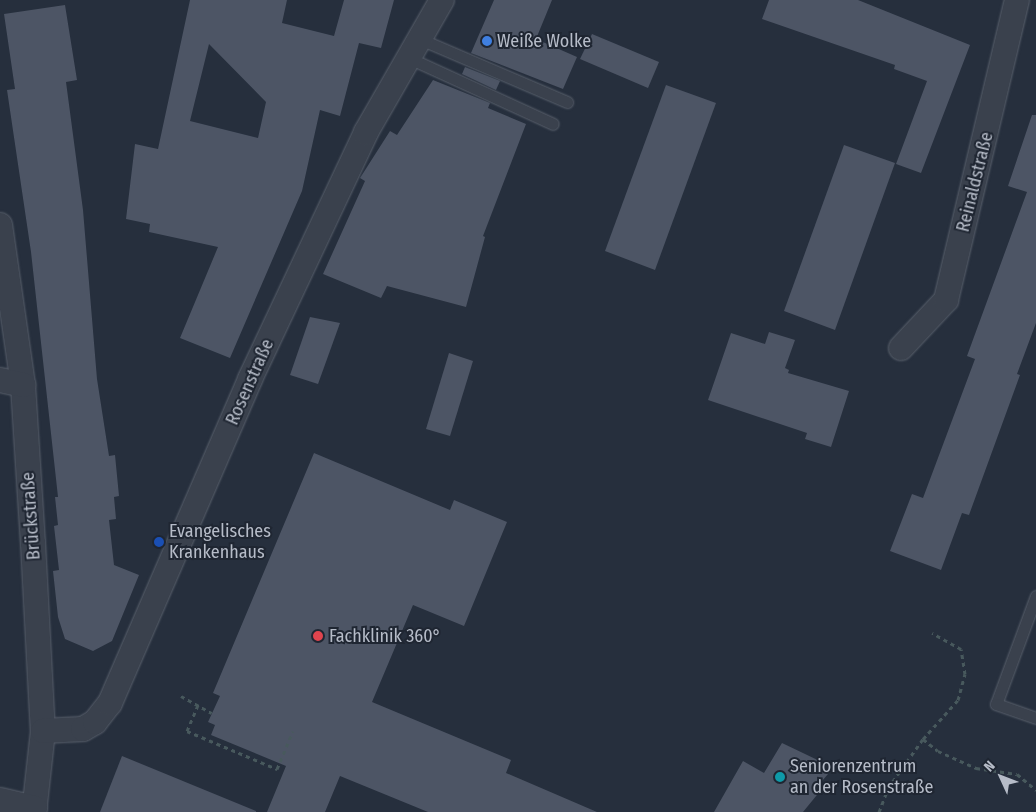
<!DOCTYPE html>
<meta charset="utf-8">
<style>
body{margin:0}
#map{position:relative;width:1036px;height:812px;overflow:hidden;background:#262f3d;font-family:"Fira Sans Condensed",sans-serif}
div>[style]{position:absolute}
.building>*{inset:0;background:#4d5565}
.path>*{height:3px;margin-top:-1.5px;transform-origin:0;background:repeating-linear-gradient(90deg,#48595d 0 4px,transparent 0 8px)}
.roads{filter:drop-shadow(0 0 1px #585f6b) drop-shadow(0 0 1px #585f6b)}
.lane>*{height:11px;margin:-5.5px;padding:0 5.5px;transform-origin:5.5px;border-radius:5.5px;background:#3a414d}
.street>*{height:24px;margin:-12px;padding:0 12px;transform-origin:12px;border-radius:12px;background:#3a414d}
.dots>*{width:14px;height:14px;translate:-50% -50%;box-sizing:border-box;border:2px solid #1f2632;border-radius:50%}
span{translate:-50% -50%;white-space:nowrap;text-align:center;line-height:1.15;-webkit-text-stroke:4px #1f2632;paint-order:stroke}
.poi-label{font-size:18px;color:#b6bcc8}
.left{translate:0 -50%;text-align:left}
.street-label{font-size:18px;color:#b6bcc8}
.north{position:absolute;left:976px;top:752px;width:50px;height:50px;-webkit-text-stroke:4px #1f2632;paint-order:stroke;rotate:313deg;font-size:14px;font-weight:700;line-height:20px;text-align:center;color:#b6bcc8}
.north::after{content:'';display:block;margin:auto;width:18px;height:22px;background:#b6bcc8;clip-path:polygon(50% 0,100% 100%,50% 72%,0 100%)}
</style>
<div id="map">
<div class="building">
<div style="clip-path:polygon(evenodd,190px 0,287px 0,282px 23px,334px 36px,344px 0,394px 0,381px 48px,359px 43px,340px 116px,320px 110px,302px 191px,230px 358px,180px 338px,218px 247px,149px 232px,150px 224px,126px 219px,135px 144px,158px 149px,190px 0,209px 44px,266px 102px,258px 138px,190px 121px,209px 44px)"></div>
<div style="clip-path:polygon(494px 0,552px 0,536px 39px,577px 57px,563px 89px,471px 53px)"></div>
<div style="clip-path:polygon(769px 0,858px 0,970px 45px,921px 173px,896px 164px,927px 81px,894px 69px,895px 65px,762px 19px)"></div>
<div style="clip-path:polygon(65px 5px,77px 80px,66px 82px,83px 210px,97px 379px,109px 456px,115px 455px,119px 496px,114px 497px,116px 519px,109px 520px,114px 565px,139px 575px,112px 641px,93px 651px,65px 639px,58px 617px,53px 571px,59px 570px,54px 526px,58px 525px,55px 497px,58px 497px,31px 252px,7px 90px,15px 89px,4px 14px)"></div>
<div style="clip-path:polygon(592px 34px,659px 62px,648px 88px,580px 59px)"></div>
<div style="clip-path:polygon(465px 67px,500px 81px,496px 90px,462px 74px)"></div>
<div style="clip-path:polygon(433px 80px,490px 103px,488px 108px,526px 124px,483px 236px,485px 237px,466px 307px,387px 286px,381px 298px,323px 274px,365px 181px,360px 178px,390px 131px,397px 135px)"></div>
<div style="clip-path:polygon(666px 85px,716px 103px,655px 270px,605px 251px)"></div>
<div style="clip-path:polygon(1032px 115px,1036px 115px,1036px 323px,1017px 374px,1020px 375px,969px 515px,962px 513px,941px 570px,890px 551px,912px 494px,923px 498px,975px 359px,967px 356px,1027px 192px,1008px 186px)"></div>
<div style="clip-path:polygon(844px 145px,895px 163px,835px 330px,784px 311px)"></div>
<div style="clip-path:polygon(310px 317px,340px 323px,318px 384px,290px 375px)"></div>
<div style="clip-path:polygon(769px 332px,795px 340px,785px 368px,789px 370px,788px 373px,849px 391px,831px 447px,805px 439px,807px 433px,708px 400px,731px 333px,765px 344px)"></div>
<div style="clip-path:polygon(449px 353px,473px 361px,450px 436px,426px 429px)"></div>
<div style="clip-path:polygon(314px 453px,450px 510px,454px 500px,507px 522px,464px 626px,413px 605px,372px 702px,511px 760px,506px 773px,597px 812px,428px 812px,340px 776px,325px 812px,267px 812px,286px 766px,211px 735px,215px 725px,208px 722px,220px 696px,213px 693px)"></div>
<div style="clip-path:polygon(782px 743px,826px 764px,823px 771px,828px 774px,817px 787px,821px 790px,803px 812px,714px 812px,743px 761px,764px 773px)"></div>
<div style="clip-path:polygon(122px 756px,256px 811px,256px 812px,100px 812px)"></div>
</div>
<div class="path">
<div style="left:181px;top:696px;width:35px;rotate:29deg"></div>
<div style="left:198px;top:705px;width:28px;rotate:113deg"></div>
<div style="left:187px;top:731px;width:98px;rotate:22.9deg"></div>
<div style="left:277px;top:769px;width:41px;rotate:-67.2deg"></div>
<div style="left:923px;top:739px;width:19px;rotate:39deg"></div>
<div style="left:938px;top:751px;width:42px;rotate:24.1deg"></div>
<div style="left:976px;top:768px;width:41px;rotate:8.3deg"></div>
<div style="left:1017px;top:774px;width:25px;rotate:40deg"></div>
<div style="left:879px;top:812px;width:26px;rotate:-69deg"></div>
<div style="left:888px;top:788px;width:60px;rotate:-54.5deg"></div>
<div style="left:923px;top:739px;width:52px;rotate:-48.1deg"></div>
<div style="left:958px;top:700px;width:27px;rotate:-75deg"></div>
<div style="left:965px;top:674px;width:25px;rotate:-99deg"></div>
<div style="left:961px;top:649px;width:33px;rotate:-151deg"></div>
</div>
<div class="roads">
<div class="lane">
<div style="left:420px;top:39px;width:160px;rotate:23.2deg"></div>
<div style="left:409px;top:58px;width:158px;rotate:24.6deg"></div>
<div style="left:1036px;top:596px;width:115px;rotate:110.3deg"></div>
<div style="left:996px;top:704px;width:42px;rotate:19.3deg"></div>
</div>
<div class="street">
<div style="left:0;top:225px;width:162px;rotate:81.8deg"></div>
<div style="left:23px;top:385px;width:158px;rotate:86.4deg"></div>
<div style="left:33px;top:543px;width:188px;rotate:87deg"></div>
<div style="left:43px;top:731px;width:81px;rotate:96.3deg"></div>
<div style="left:901px;top:348px;width:66px;rotate:-46.8deg"></div>
<div style="left:946px;top:300px;width:308px;rotate:-76.7deg"></div>
<div style="left:0;top:380px;width:24px;rotate:12deg"></div>
<div style="left:43px;top:731px;width:40px;rotate:-2.9deg"></div>
<div style="left:83px;top:729px;width:14px;rotate:-30deg"></div>
<div style="left:95px;top:722px;width:24px;rotate:-52deg"></div>
<div style="left:110px;top:703px;width:353px;rotate:-66.6deg"></div>
<div style="left:250px;top:379px;width:273px;rotate:-64.8deg"></div>
<div style="left:366px;top:132px;width:152px;rotate:-60.1deg"></div>
<div style="left:0;top:800px;width:36px;rotate:13deg"></div>
</div>
</div>
<div class="dots">
<div style="left:487px;top:41px;background:#3f7fe0"></div>
<div style="left:159px;top:542px;background:#1a4fb4"></div>
<div style="left:318px;top:636px;background:#e0444e"></div>
<div style="left:780px;top:777px;background:#0f9aa8"></div>
</div>
<div class="poi-label">
<span class="left" style="left:497px;top:41px">Weiße Wolke</span>
<span class="left" style="left:169px;top:542px">Evangelisches<br>Krankenhaus</span>
<span class="left" style="left:329px;top:636px">Fachklinik 360°</span>
<span class="left" style="left:790px;top:777px">Seniorenzentrum<br>an der Rosenstraße</span>
</div>
<div class="street-label">
<span style="left:975px;top:182px;rotate:-76deg">Reinaldstraße</span>
<span style="left:250px;top:382px;rotate:-66deg">Rosenstraße</span>
<span style="left:31px;top:516px;rotate:-94deg">Brückstraße</span>
</div>
<div class="north">N</div>
</div>
